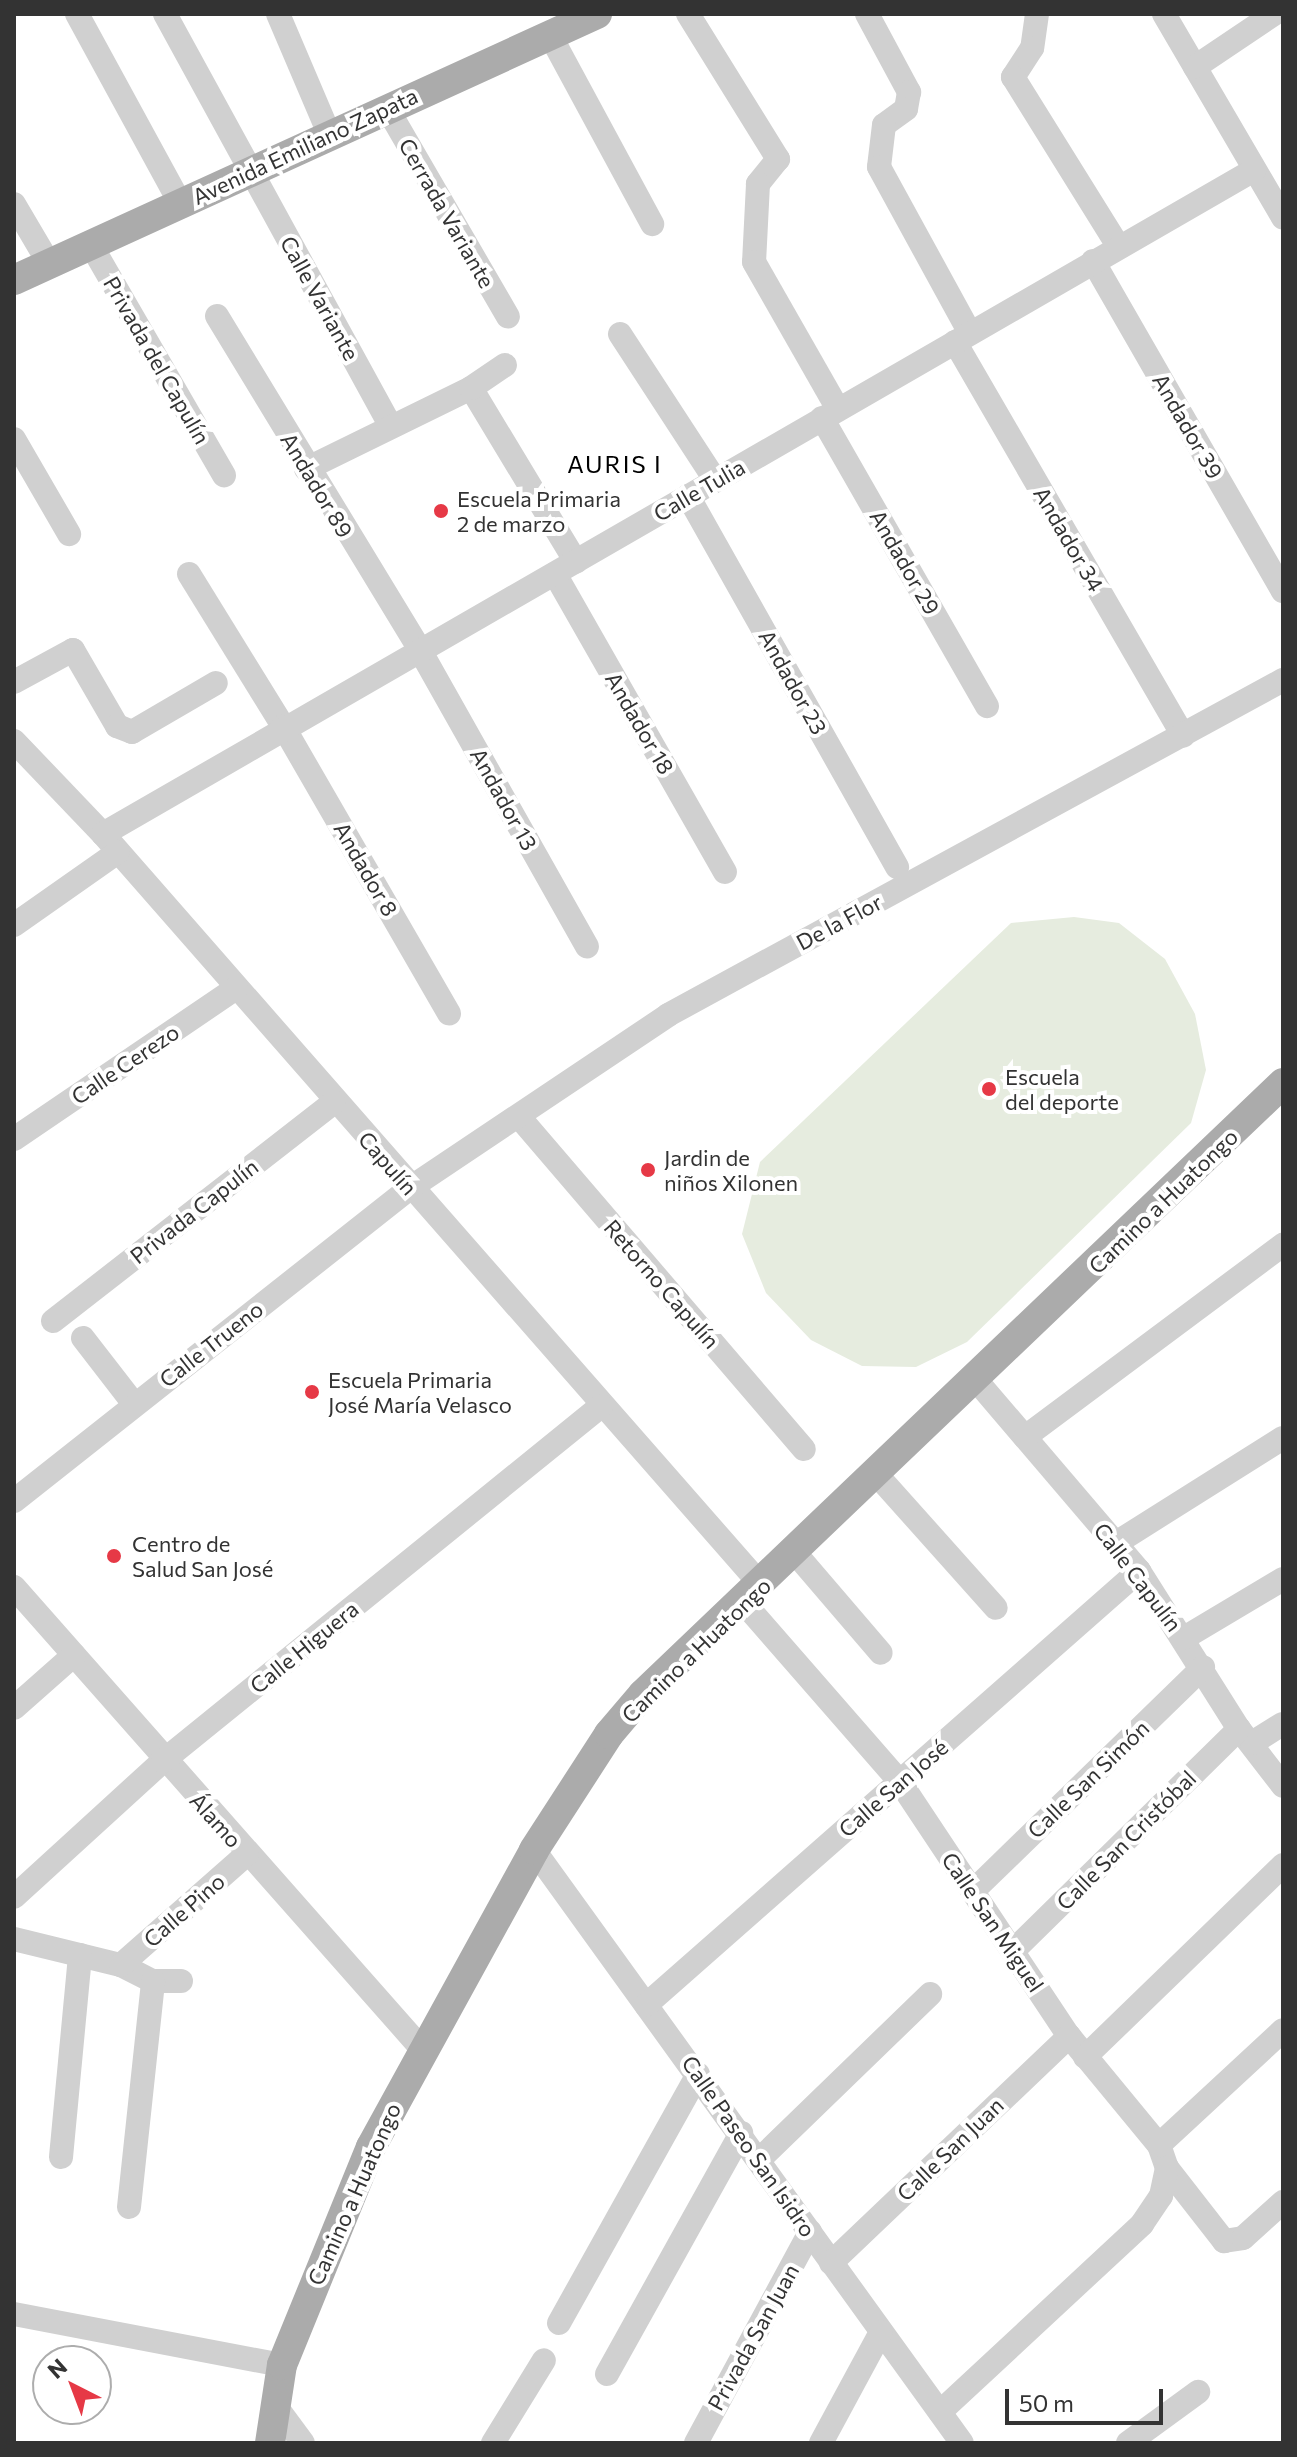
<!DOCTYPE html>
<meta charset="utf-8">
<style>
body{margin:0}
#map{position:relative;width:1297px;height:2457px;overflow:hidden;background:#fff;font-family:Commissioner,sans-serif}
div>[style]{position:absolute}
.green>*{inset:0;background:#e6ecdf}
.minor>*{height:24px;margin:-12px;padding:0 12px;transform-origin:12px;border-radius:12px;background:#d0d0d0}
.major>*{height:30px;margin:-15px;padding:0 15px;transform-origin:15px;border-radius:15px;background:#ababab}
.dots>*{width:22px;height:22px;translate:-50% -50%;box-sizing:border-box;border:4px solid #fff;border-radius:50%}
span{translate:-50% -50%;white-space:nowrap;text-align:center;line-height:1.15;-webkit-text-stroke:8px #fff;paint-order:stroke}
.street-label{font-size:22px;color:#333}
.poi-label{font-size:22px;color:#333}
.left{translate:0 -50%;text-align:left}
.neighbourhood-label{font-size:24px;color:#000;letter-spacing:2px}
.frame{position:absolute;inset:0;border:16px solid #333;pointer-events:none}
.north{position:absolute;left:32px;top:2345px;width:80px;height:80px;box-sizing:border-box;background:#fff;border:2px solid #adadad;border-radius:50%;rotate:318deg;font-size:22px;font-weight:700;line-height:32px;text-align:center;color:#333}
.north::after{content:'';display:block;margin:auto;width:28px;height:36px;background:#e63946;clip-path:polygon(50% 0,100% 100%,50% 72%,0 100%)}
.scale{position:absolute;left:1005px;top:2389px;width:158px;height:36px;box-sizing:border-box;border:4px solid #333;border-top:0;padding-left:10px;font-size:24px;line-height:28px;white-space:nowrap;color:#333;-webkit-text-stroke:6px #fff;paint-order:stroke}
</style>
<div id="map">
<div class="green">
<div style="clip-path:polygon(1074px 917px,1119px 923px,1165px 959px,1195px 1014px,1206px 1070px,1191px 1123px,967px 1342px,916px 1367px,862px 1366px,811px 1340px,766px 1293px,742px 1234px,760px 1162px,1011px 923px)"></div>
</div>
<div class="minor">
<div style="left:77px;top:14px;width:215px;rotate:61.4deg"></div>
<div style="left:165px;top:14px;width:470px;rotate:61.3deg"></div>
<div style="left:278px;top:14px;width:133px;rotate:66.9deg"></div>
<div style="left:688px;top:14px;width:171px;rotate:58.2deg"></div>
<div style="left:778px;top:159px;width:32px;rotate:129deg"></div>
<div style="left:758px;top:184px;width:78px;rotate:92.9deg"></div>
<div style="left:754px;top:262px;width:169px;rotate:60.3deg"></div>
<div style="left:867px;top:14px;width:89px;rotate:61.7deg"></div>
<div style="left:909px;top:92px;width:17px;rotate:100deg"></div>
<div style="left:906px;top:109px;width:27px;rotate:144deg"></div>
<div style="left:884px;top:125px;width:42px;rotate:96.8deg"></div>
<div style="left:879px;top:167px;width:189px;rotate:61.3deg"></div>
<div style="left:1037px;top:14px;width:34px;rotate:98deg"></div>
<div style="left:1032px;top:48px;width:35px;rotate:123deg"></div>
<div style="left:1013px;top:77px;width:200px;rotate:58.1deg"></div>
<div style="left:1164px;top:14px;width:236px;rotate:59.7deg"></div>
<div style="left:550px;top:35px;width:215px;rotate:61.6deg"></div>
<div style="left:1195px;top:67px;width:95px;rotate:-33.9deg"></div>
<div style="left:387px;top:108px;width:241px;rotate:59.9deg"></div>
<div style="left:14px;top:204px;width:71px;rotate:59.5deg"></div>
<div style="left:91px;top:245px;width:266px;rotate:60deg"></div>
<div style="left:1093px;top:261px;width:381px;rotate:60.1deg"></div>
<div style="left:217px;top:316px;width:393px;rotate:58.7deg"></div>
<div style="left:421px;top:652px;width:338px;rotate:60.6deg"></div>
<div style="left:620px;top:334px;width:174px;rotate:56.9deg"></div>
<div style="left:955px;top:342px;width:455px;rotate:59.9deg"></div>
<div style="left:471px;top:388px;width:203px;rotate:58.9deg"></div>
<div style="left:822px;top:418px;width:332px;rotate:60.2deg"></div>
<div style="left:14px;top:439px;width:110px;rotate:59.9deg"></div>
<div style="left:306px;top:469px;width:184px;rotate:-26.1deg"></div>
<div style="left:471px;top:388px;width:41px;rotate:-34.1deg"></div>
<div style="left:688px;top:496px;width:426px;rotate:60.6deg"></div>
<div style="left:189px;top:574px;width:179px;rotate:58.3deg"></div>
<div style="left:283px;top:726px;width:332px;rotate:60deg"></div>
<div style="left:555px;top:574px;width:343px;rotate:60.3deg"></div>
<div style="left:14px;top:682px;width:67px;rotate:-28.5deg"></div>
<div style="left:73px;top:650px;width:88px;rotate:59.9deg"></div>
<div style="left:117px;top:726px;width:16px;rotate:22deg"></div>
<div style="left:132px;top:732px;width:97px;rotate:-30.3deg"></div>
<div style="left:14px;top:741px;width:129px;rotate:46.3deg"></div>
<div style="left:103px;top:834px;width:1000px;rotate:48.77deg"></div>
<div style="left:103px;top:834px;width:1329px;rotate:-29.98deg"></div>
<div style="left:14px;top:925px;width:127px;rotate:-35.1deg"></div>
<div style="left:520px;top:1118px;width:436px;rotate:49.4deg"></div>
<div style="left:14px;top:1139px;width:268px;rotate:-34.2deg"></div>
<div style="left:53px;top:1321px;width:356px;rotate:-37.9deg"></div>
<div style="left:83px;top:1338px;width:83px;rotate:52.3deg"></div>
<div style="left:976px;top:1380px;width:251px;rotate:49.5deg"></div>
<div style="left:1139px;top:1571px;width:187px;rotate:57.7deg"></div>
<div style="left:1239px;top:1729px;width:72px;rotate:52.3deg"></div>
<div style="left:1025px;top:1437px;width:322px;rotate:-36.7deg"></div>
<div style="left:877px;top:1475px;width:178px;rotate:48.2deg"></div>
<div style="left:14px;top:1501px;width:505px;rotate:-38.32deg"></div>
<div style="left:410px;top:1188px;width:311px;rotate:-33.8deg"></div>
<div style="left:668px;top:1015px;width:700px;rotate:-28.58deg"></div>
<div style="left:1116px;top:1543px;width:197px;rotate:-32.2deg"></div>
<div style="left:796px;top:1554px;width:130px;rotate:49.4deg"></div>
<div style="left:14px;top:1587px;width:616px;rotate:48.55deg"></div>
<div style="left:744px;top:1603px;width:237px;rotate:48.9deg"></div>
<div style="left:900px;top:1782px;width:305px;rotate:56.4deg"></div>
<div style="left:1069px;top:2036px;width:141px;rotate:50.5deg"></div>
<div style="left:1159px;top:2145px;width:24px;rotate:71deg"></div>
<div style="left:1167px;top:2168px;width:93px;rotate:52deg"></div>
<div style="left:1224px;top:2241px;width:19px;rotate:-9deg"></div>
<div style="left:1243px;top:2238px;width:54px;rotate:-42deg"></div>
<div style="left:1184px;top:1638px;width:115px;rotate:-30.8deg"></div>
<div style="left:14px;top:1708px;width:80px;rotate:-41.5deg"></div>
<div style="left:1252px;top:1743px;width:36px;rotate:-32deg"></div>
<div style="left:534px;top:1850px;width:731px;rotate:54.18deg"></div>
<div style="left:973px;top:1891px;width:321px;rotate:-44.2deg"></div>
<div style="left:14px;top:1897px;width:202px;rotate:-42.4deg"></div>
<div style="left:163px;top:1761px;width:564px;rotate:-39.02deg"></div>
<div style="left:14px;top:1939px;width:110px;rotate:13.7deg"></div>
<div style="left:121px;top:1965px;width:36px;rotate:27deg"></div>
<div style="left:153px;top:1981px;width:28px"></div>
<div style="left:1013px;top:1951px;width:317px;rotate:-44.5deg"></div>
<div style="left:121px;top:1965px;width:168px;rotate:-41.4deg"></div>
<div style="left:646px;top:2005px;width:657px;rotate:-41.36deg"></div>
<div style="left:1085px;top:2057px;width:276px;rotate:-44.1deg"></div>
<div style="left:1159px;top:2145px;width:169px;rotate:-42.8deg"></div>
<div style="left:61px;top:2157px;width:203px;rotate:-84.6deg"></div>
<div style="left:760px;top:2159px;width:237px;rotate:-44.1deg"></div>
<div style="left:129px;top:2207px;width:227px;rotate:-83.9deg"></div>
<div style="left:831px;top:2263px;width:329px;rotate:-43.6deg"></div>
<div style="left:14px;top:2314px;width:273px;rotate:10.8deg"></div>
<div style="left:559px;top:2323px;width:285px;rotate:-60.8deg"></div>
<div style="left:607px;top:2374px;width:276px;rotate:-60.9deg"></div>
<div style="left:275px;top:2405px;width:47px;rotate:53.6deg"></div>
<div style="left:940px;top:2412px;width:276px;rotate:-42.9deg"></div>
<div style="left:1142px;top:2224px;width:34px;rotate:-56deg"></div>
<div style="left:1161px;top:2196px;width:29px;rotate:-78deg"></div>
<div style="left:493px;top:2443px;width:97px;rotate:-58.4deg"></div>
<div style="left:696px;top:2443px;width:240px;rotate:-61.6deg"></div>
<div style="left:821px;top:2443px;width:126px;rotate:-61.6deg"></div>
<div style="left:1128px;top:2443px;width:87px;rotate:-36.1deg"></div>
</div>
<div class="major">
<div style="left:14px;top:280px;width:641px;rotate:-24.53deg"></div>
<div style="left:270px;top:2443px;width:79px;rotate:-81.3deg"></div>
<div style="left:282px;top:2365px;width:235px;rotate:-67.8deg"></div>
<div style="left:371px;top:2147px;width:339px;rotate:-61.2deg"></div>
<div style="left:534px;top:1850px;width:138px;rotate:-57.1deg"></div>
<div style="left:609px;top:1734px;width:52px;rotate:-49.6deg"></div>
<div style="left:643px;top:1694px;width:885px;rotate:-43.67deg"></div>
</div>
<div class="dots">
<div style="left:441px;top:511px;background:#e63946"></div>
<div style="left:989px;top:1089px;background:#e63946"></div>
<div style="left:648px;top:1170px;background:#e63946"></div>
<div style="left:312px;top:1392px;background:#e63946"></div>
<div style="left:114px;top:1556px;background:#e63946"></div>
</div>
<div class="street-label">
<span style="left:305px;top:146px;rotate:-25deg">Avenida Emiliano Zapata</span>
<span style="left:447px;top:213px;rotate:60deg">Cerrada Variante</span>
<span style="left:320px;top:298px;rotate:61deg">Calle Variante</span>
<span style="left:157px;top:360px;rotate:60deg">Privada del Capulín</span>
<span style="left:1188px;top:426px;rotate:60deg">Andador 39</span>
<span style="left:317px;top:485px;rotate:59deg">Andador 89</span>
<span style="left:699px;top:490px;rotate:-30deg">Calle Tulia</span>
<span style="left:1069px;top:539px;rotate:60deg">Andador 34</span>
<span style="left:905px;top:562px;rotate:60deg">Andador 29</span>
<span style="left:793px;top:682px;rotate:61deg">Andador 23</span>
<span style="left:640px;top:723px;rotate:60deg">Andador 18</span>
<span style="left:504px;top:799px;rotate:61deg">Andador 13</span>
<span style="left:366px;top:869px;rotate:60deg">Andador 8</span>
<span style="left:839px;top:922px;rotate:-28deg">De la Flor</span>
<span style="left:125px;top:1064px;rotate:-34deg">Calle Cerezo</span>
<span style="left:388px;top:1163px;rotate:49deg">Capulín</span>
<span style="left:1163px;top:1201px;rotate:-44deg">Camino a Huatongo</span>
<span style="left:194px;top:1211px;rotate:-38deg">Privada Capulín</span>
<span style="left:662px;top:1284px;rotate:49deg">Retorno Capulín</span>
<span style="left:211px;top:1344px;rotate:-38deg">Calle Trueno</span>
<span style="left:1138px;top:1577px;rotate:53deg">Calle Capulín</span>
<span style="left:304px;top:1647px;rotate:-39deg">Calle Higuera</span>
<span style="left:696px;top:1650px;rotate:-44deg">Camino a Huatongo</span>
<span style="left:1088px;top:1779px;rotate:-44deg">Calle San Simón</span>
<span style="left:893px;top:1788px;rotate:-41deg">Calle San José</span>
<span style="left:216px;top:1820px;rotate:48deg">Álamo</span>
<span style="left:1126px;top:1840px;rotate:-45deg">Calle San Cristóbal</span>
<span style="left:184px;top:1910px;rotate:-41deg">Calle Pino</span>
<span style="left:993px;top:1922px;rotate:56deg">Calle San Miguel</span>
<span style="left:749px;top:2146px;rotate:55deg">Calle Paseo San Isidro</span>
<span style="left:950px;top:2149px;rotate:-44deg">Calle San Juan</span>
<span style="left:354px;top:2194px;rotate:-66deg">Camino a Huatongo</span>
<span style="left:753px;top:2337px;rotate:-61deg">Privada San Juan</span>
</div>
<div class="poi-label">
<span class="left" style="left:457px;top:511px">Escuela Primaria<br>2 de marzo</span>
<span class="left" style="left:1005px;top:1089px">Escuela<br>del deporte</span>
<span class="left" style="left:664px;top:1170px">Jardin de<br>niños Xilonen</span>
<span class="left" style="left:328px;top:1392px">Escuela Primaria<br>José María Velasco</span>
<span class="left" style="left:132px;top:1556px">Centro de<br>Salud San José</span>
</div>
<div class="neighbourhood-label">
<span style="left:615px;top:464px">AURIS I</span>
</div>
<div class="frame"></div>
<div class="north">N</div>
<div class="scale">50 m</div>
</div>
